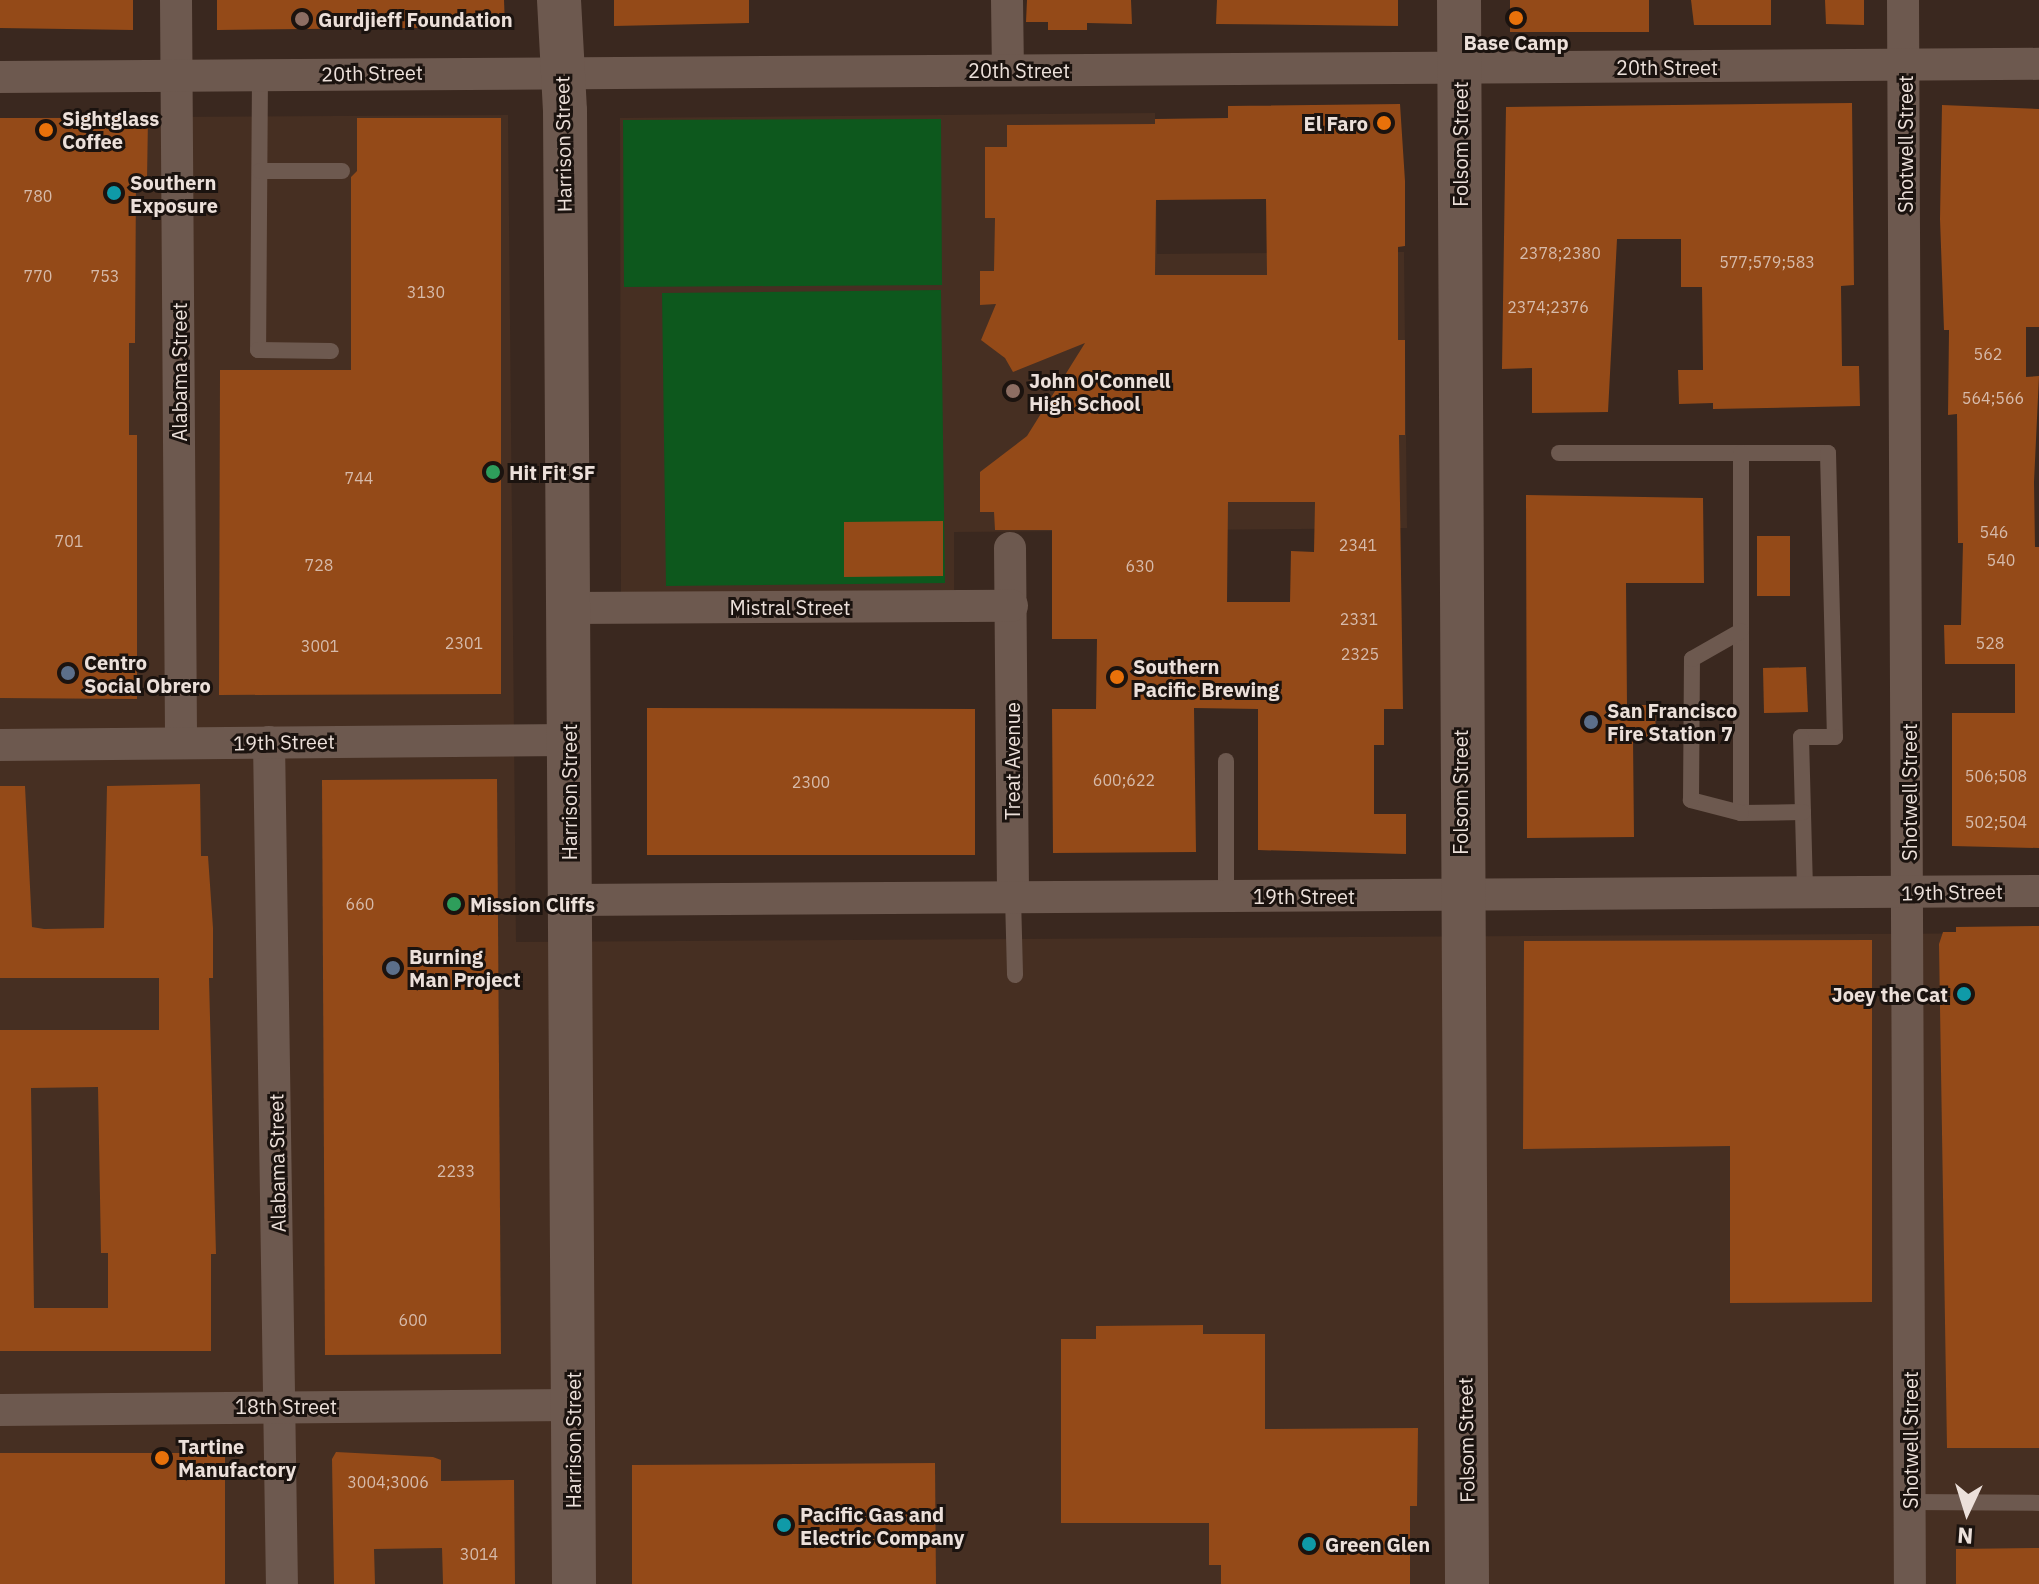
<!DOCTYPE html>
<style>
body{margin:0}
#map{position:relative;width:2039px;height:1584px;overflow:hidden;background:#3a281f;font-family:"IBM Plex Sans",sans-serif}
div>[style]{position:absolute}
.built>*{inset:0;background:#462f22}
.green>*{inset:0;background:#0d581d}
.building>*{inset:0;background:#944a18}
.lane>*{height:16px;margin:-8px;padding:0 8px;transform-origin:8px;border-radius:8px;background:#6d594f}
.street>*{height:32px;margin:-16px;padding:0 16px;transform-origin:16px;border-radius:16px;background:#6d594f}
.secondary>*{height:44px;margin:-22px;padding:0 22px;transform-origin:22px;border-radius:22px;background:#6d594f}
.dots>*{width:22px;height:22px;translate:-50% -50%;box-sizing:border-box;border:4px solid #1b130f;border-radius:50%}
span{translate:-50% -50%;white-space:nowrap;text-align:center;line-height:1.15;-webkit-text-stroke:6px #1b130f;paint-order:stroke}
.number-label{font-size:16px;color:#d6baaa}
.number-label span{-webkit-text-stroke-width:0}
.poi-label{font-size:20px;color:#ece0da;font-weight:700}
.left{translate:0 -50%;text-align:left}
.right{translate:-100% -50%;text-align:right}
.street-label{font-size:20px;color:#ece0da}
.north{position:absolute;left:1927px;top:1472px;width:80px;height:80px;-webkit-text-stroke:6px #1b130f;paint-order:stroke;rotate:184deg;font-size:22px;font-weight:700;line-height:32px;text-align:center;color:#ece0da}
.north::after{content:'';display:block;margin:auto;width:28px;height:36px;background:#ece0da;clip-path:polygon(50% 0,100% 100%,50% 72%,0 100%)}
</style>
<div id="map">
<div class="built">
<div style="clip-path:polygon(1155px 113px,1157px 254px,1404px 252px,1407px 528px,954px 532px,954px 590px,621px 594px,620px 118px)"></div>
<div style="clip-path:polygon(508px 115px,516px 942px,2039px 933px,2039px 1584px,0 1584px,0 118px)"></div>
</div>
<div class="green">
<div style="clip-path:polygon(941px 119px,942px 285px,624px 287px,623px 120px)"></div>
<div style="clip-path:polygon(941px 290px,945px 583px,666px 586px,662px 293px)"></div>
</div>
<div class="building">
<div style="clip-path:polygon(0 0,133px 0,133px 30px,0 28px)"></div>
<div style="clip-path:polygon(217px 0,504px 0,505px 27px,217px 30px)"></div>
<div style="clip-path:polygon(614px 0,749px 0,749px 23px,614px 26px)"></div>
<div style="clip-path:polygon(1027px 0,1131px 0,1132px 24px,1087px 23px,1087px 30px,1048px 30px,1048px 22px,1026px 22px)"></div>
<div style="clip-path:polygon(1217px 0,1398px 0,1398px 26px,1216px 24px)"></div>
<div style="clip-path:polygon(1510px 0,1649px 0,1649px 32px,1510px 32px)"></div>
<div style="clip-path:polygon(1691px 0,1771px 0,1771px 25px,1694px 25px)"></div>
<div style="clip-path:polygon(1825px 0,1864px 0,1864px 25px,1826px 24px)"></div>
<div style="clip-path:polygon(1852px 103px,1854px 285px,1841px 286px,1842px 366px,1859px 366px,1860px 406px,1713px 409px,1713px 403px,1679px 404px,1678px 370px,1703px 370px,1702px 287px,1681px 287px,1681px 239px,1617px 239px,1608px 412px,1532px 413px,1532px 368px,1502px 369px,1506px 107px)"></div>
<div style="clip-path:polygon(evenodd,1400px 104px,1405px 181px,1405px 246px,1398px 247px,1398px 340px,1405px 340px,1405px 435px,1399px 435px,1403px 709px,1384px 709px,1384px 745px,1374px 745px,1374px 814px,1406px 814px,1406px 854px,1258px 850px,1258px 709px,1194px 708px,1196px 852px,1053px 853px,1052px 709px,1096px 709px,1097px 639px,1052px 639px,1052px 530px,995px 530px,994px 512px,980px 512px,980px 472px,1027px 436px,1085px 343px,1013px 372px,1005px 358px,981px 340px,996px 304px,980px 305px,980px 271px,994px 271px,995px 218px,985px 218px,985px 147px,1007px 147px,1007px 125px,1155px 124px,1155px 119px,1228px 118px,1228px 106px,1400px 104px,1266px 199px,1267px 275px,1155px 275px,1156px 200px,1266px 199px,1400px 104px,1228px 502px,1315px 502px,1314px 552px,1291px 551px,1290px 602px,1227px 602px,1228px 502px)"></div>
<div style="clip-path:polygon(1942px 105px,2039px 109px,2039px 327px,2026px 327px,2026px 377px,2039px 376px,2034px 482px,2035px 547px,2039px 547px,2039px 848px,1952px 846px,1952px 713px,2015px 713px,2015px 664px,1945px 664px,1944px 625px,1961px 625px,1963px 543px,1958px 543px,1957px 414px,1948px 415px,1949px 330px,1944px 330px,1940px 219px)"></div>
<div style="clip-path:polygon(0 118px,148px 118px,147px 180px,136px 180px,135px 343px,129px 343px,129px 435px,137px 435px,137px 699px,0 698px)"></div>
<div style="clip-path:polygon(357px 118px,501px 118px,501px 694px,219px 695px,220px 370px,351px 370px,351px 177px,357px 171px)"></div>
<div style="clip-path:polygon(1526px 495px,1703px 498px,1704px 583px,1626px 583px,1627px 705px,1655px 705px,1656px 739px,1633px 739px,1634px 837px,1527px 838px)"></div>
<div style="clip-path:polygon(943px 521px,943px 576px,844px 577px,844px 522px)"></div>
<div style="clip-path:polygon(1757px 536px,1790px 536px,1790px 596px,1757px 596px)"></div>
<div style="clip-path:polygon(1806px 667px,1808px 712px,1764px 713px,1763px 668px)"></div>
<div style="clip-path:polygon(647px 708px,975px 709px,975px 855px,647px 855px)"></div>
<div style="clip-path:polygon(497px 779px,501px 1354px,325px 1355px,322px 780px)"></div>
<div style="clip-path:polygon(evenodd,200px 784px,201px 856px,208px 856px,213px 928px,213px 978px,209px 978px,216px 1254px,211px 1254px,211px 1351px,0 1351px,0 1030px,159px 1030px,159px 978px,0 978px,0 786px,25px 786px,32px 927px,44px 929px,104px 928px,107px 786px,200px 784px,98px 1087px,101px 1253px,108px 1253px,108px 1308px,34px 1308px,31px 1088px,98px 1087px)"></div>
<div style="clip-path:polygon(2039px 926px,2039px 1448px,1947px 1448px,1939px 944px,1943px 932px,1956px 932px,1956px 927px)"></div>
<div style="clip-path:polygon(1872px 940px,1872px 1302px,1730px 1303px,1730px 1146px,1523px 1149px,1524px 941px)"></div>
<div style="clip-path:polygon(1203px 1325px,1203px 1334px,1265px 1334px,1265px 1429px,1418px 1428px,1417px 1506px,1410px 1506px,1410px 1584px,1221px 1584px,1221px 1565px,1209px 1565px,1209px 1523px,1061px 1523px,1061px 1339px,1096px 1339px,1096px 1326px)"></div>
<div style="clip-path:polygon(336px 1452px,433px 1457px,441px 1460px,441px 1481px,514px 1480px,515px 1584px,443px 1584px,442px 1548px,374px 1549px,375px 1584px,334px 1584px,332px 1459px)"></div>
<div style="clip-path:polygon(0 1453px,225px 1453px,225px 1584px,0 1584px)"></div>
<div style="clip-path:polygon(935px 1463px,936px 1584px,632px 1584px,632px 1465px)"></div>
<div style="clip-path:polygon(2039px 1548px,2039px 1584px,1956px 1584px,1956px 1549px)"></div>
</div>
<div class="lane">
<div style="left:260px;top:74px;width:276px;rotate:90.4deg"></div>
<div style="left:258px;top:350px;width:73px;rotate:0.8deg"></div>
<div style="left:260px;top:171px;width:82px"></div>
<div style="left:1559px;top:453px;width:269px"></div>
<div style="left:1828px;top:453px;width:284px;rotate:88.6deg"></div>
<div style="left:1835px;top:737px;width:34px;rotate:180deg"></div>
<div style="left:1801px;top:737px;width:156px;rotate:88.5deg"></div>
<div style="left:1741px;top:453px;width:360px;rotate:90deg"></div>
<div style="left:1741px;top:813px;width:62px;rotate:-0.9deg"></div>
<div style="left:1226px;top:761px;width:135px;rotate:90deg"></div>
<div style="left:1741px;top:813px;width:52px;rotate:-165.4deg"></div>
<div style="left:1691px;top:800px;width:141px;rotate:-89.6deg"></div>
<div style="left:1692px;top:659px;width:56px;rotate:-29.7deg"></div>
<div style="left:1013px;top:897px;width:78px;rotate:88.5deg"></div>
<div style="left:1910px;top:1502px;width:129px;rotate:0.4deg"></div>
</div>
<div class="street">
<div style="left:176px;top:0;width:743px;rotate:89.61deg"></div>
<div style="left:1007px;top:0;width:69px;rotate:89.2deg"></div>
<div style="left:1903px;top:0;width:1584px;rotate:89.75deg"></div>
<div style="left:0;top:77px;width:2039px;rotate:-0.37deg"></div>
<div style="left:1010px;top:548px;width:349px;rotate:89.5deg"></div>
<div style="left:568px;top:608px;width:444px;rotate:-0.3deg"></div>
<div style="left:269px;top:742px;width:842px;rotate:89.12deg"></div>
<div style="left:0;top:745px;width:569px;rotate:-0.5deg"></div>
<div style="left:570px;top:900px;width:1469px;rotate:-0.35deg"></div>
<div style="left:0;top:1410px;width:573px;rotate:-0.5deg"></div>
</div>
<div class="secondary">
<div style="left:559px;top:0;width:111px;rotate:86.9deg"></div>
<div style="left:565px;top:111px;width:1473px;rotate:89.65deg"></div>
<div style="left:1459px;top:0;width:1584px;rotate:89.71deg"></div>
</div>
<div class="dots">
<div style="left:1516px;top:18px;background:#e8710a"></div>
<div style="left:302px;top:19px;background:#8d6e63"></div>
<div style="left:1384px;top:123px;background:#e8710a"></div>
<div style="left:46px;top:130px;background:#e8710a"></div>
<div style="left:114px;top:193px;background:#0f9aa8"></div>
<div style="left:1013px;top:391px;background:#8d6e63"></div>
<div style="left:493px;top:472px;background:#2e9e5b"></div>
<div style="left:68px;top:673px;background:#5c6f8a"></div>
<div style="left:1117px;top:677px;background:#e8710a"></div>
<div style="left:1591px;top:722px;background:#5c6f8a"></div>
<div style="left:454px;top:904px;background:#2e9e5b"></div>
<div style="left:393px;top:968px;background:#5c6f8a"></div>
<div style="left:1964px;top:994px;background:#0f9aa8"></div>
<div style="left:162px;top:1458px;background:#e8710a"></div>
<div style="left:784px;top:1525px;background:#0f9aa8"></div>
<div style="left:1309px;top:1544px;background:#0f9aa8"></div>
</div>
<div class="number-label">
<span style="left:38px;top:196px">780</span>
<span style="left:1560px;top:253px">2378;2380</span>
<span style="left:1767px;top:262px">577;579;583</span>
<span style="left:38px;top:276px">770</span>
<span style="left:105px;top:276px">753</span>
<span style="left:426px;top:292px">3130</span>
<span style="left:1548px;top:307px">2374;2376</span>
<span style="left:1988px;top:354px">562</span>
<span style="left:1993px;top:398px">564;566</span>
<span style="left:359px;top:478px">744</span>
<span style="left:1994px;top:532px">546</span>
<span style="left:69px;top:541px">701</span>
<span style="left:1358px;top:545px">2341</span>
<span style="left:2001px;top:560px">540</span>
<span style="left:319px;top:565px">728</span>
<span style="left:1140px;top:566px">630</span>
<span style="left:1359px;top:619px">2331</span>
<span style="left:464px;top:643px">2301</span>
<span style="left:1990px;top:643px">528</span>
<span style="left:320px;top:646px">3001</span>
<span style="left:1360px;top:654px">2325</span>
<span style="left:1996px;top:776px">506;508</span>
<span style="left:1124px;top:780px">600;622</span>
<span style="left:811px;top:782px">2300</span>
<span style="left:1996px;top:822px">502;504</span>
<span style="left:360px;top:904px">660</span>
<span style="left:456px;top:1171px">2233</span>
<span style="left:413px;top:1320px">600</span>
<span style="left:388px;top:1482px">3004;3006</span>
<span style="left:479px;top:1554px">3014</span>
</div>
<div class="poi-label">
<span class="left" style="left:318px;top:19px">Gurdjieff Foundation</span>
<span style="left:1516px;top:42px">Base Camp</span>
<span class="left" style="left:62px;top:130px">Sightglass<br>Coffee</span>
<span class="right" style="left:1368px;top:123px">El Faro</span>
<span class="left" style="left:130px;top:194px">Southern<br>Exposure</span>
<span class="left" style="left:1029px;top:392px">John O'Connell<br>High School</span>
<span class="left" style="left:509px;top:472px">Hit Fit SF</span>
<span class="left" style="left:84px;top:674px">Centro<br>Social Obrero</span>
<span class="left" style="left:1133px;top:678px">Southern<br>Pacific Brewing</span>
<span class="left" style="left:1607px;top:722px">San Francisco<br>Fire Station 7</span>
<span class="left" style="left:470px;top:904px">Mission Cliffs</span>
<span class="left" style="left:409px;top:968px">Burning<br>Man Project</span>
<span class="right" style="left:1948px;top:994px">Joey the Cat</span>
<span class="left" style="left:178px;top:1458px">Tartine<br>Manufactory</span>
<span class="left" style="left:800px;top:1526px">Pacific Gas and<br>Electric Company</span>
<span class="left" style="left:1325px;top:1544px">Green Glen</span>
</div>
<div class="street-label">
<span style="left:1667px;top:67px">20th Street</span>
<span style="left:1019px;top:70px">20th Street</span>
<span style="left:372px;top:73px;rotate:-1deg">20th Street</span>
<span style="left:563px;top:144px;rotate:-91deg">Harrison Street</span>
<span style="left:1460px;top:144px;rotate:-90deg">Folsom Street</span>
<span style="left:1905px;top:144px;rotate:-90deg">Shotwell Street</span>
<span style="left:179px;top:372px;rotate:-90deg">Alabama Street</span>
<span style="left:790px;top:607px">Mistral Street</span>
<span style="left:284px;top:742px;rotate:-1deg">19th Street</span>
<span style="left:1012px;top:761px;rotate:-90deg">Treat Avenue</span>
<span style="left:569px;top:792px;rotate:-90deg">Harrison Street</span>
<span style="left:1460px;top:792px;rotate:-90deg">Folsom Street</span>
<span style="left:1909px;top:792px;rotate:-90deg">Shotwell Street</span>
<span style="left:1952px;top:892px;rotate:-1deg">19th Street</span>
<span style="left:1304px;top:896px">19th Street</span>
<span style="left:277px;top:1163px;rotate:-91deg">Alabama Street</span>
<span style="left:286px;top:1406px">18th Street</span>
<span style="left:573px;top:1440px;rotate:-90deg">Harrison Street</span>
<span style="left:1466px;top:1440px;rotate:-91deg">Folsom Street</span>
<span style="left:1910px;top:1440px;rotate:-90deg">Shotwell Street</span>
</div>
<div class="north">N</div>
</div>
